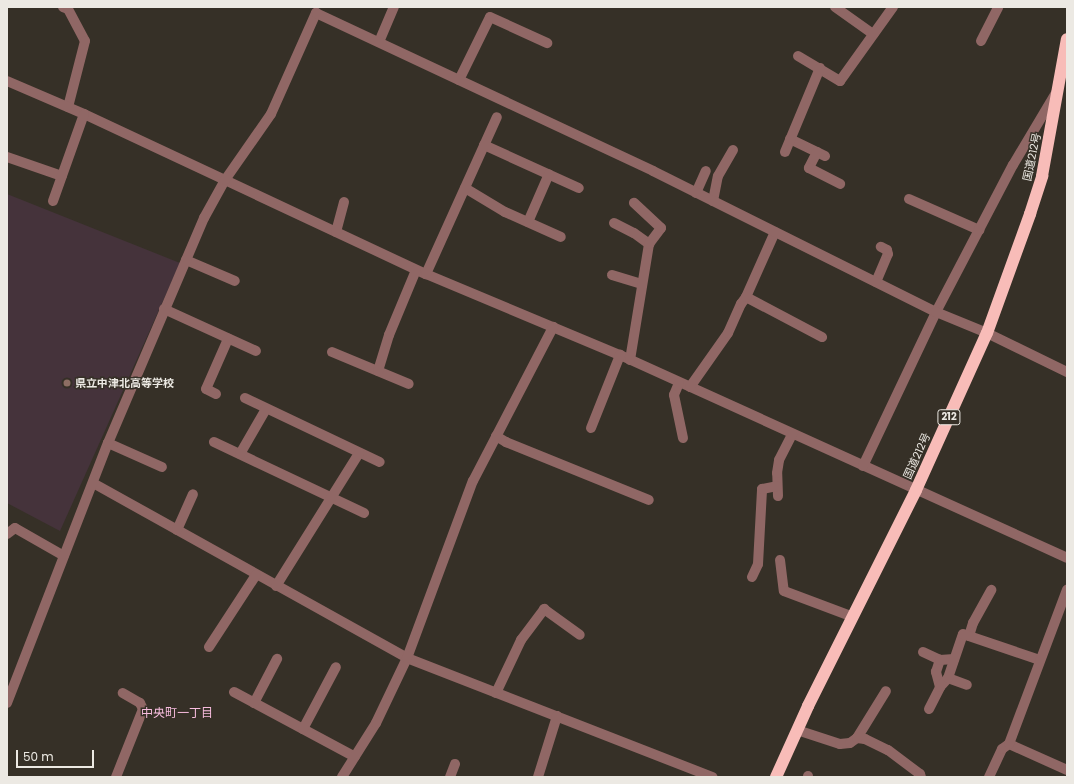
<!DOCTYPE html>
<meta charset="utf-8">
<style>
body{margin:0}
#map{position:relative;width:1074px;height:784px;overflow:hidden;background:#363027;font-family:Poppins,"Noto Sans JP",sans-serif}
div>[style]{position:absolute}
.education>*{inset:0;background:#45333b}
.minor>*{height:10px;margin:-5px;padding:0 5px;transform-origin:5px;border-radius:5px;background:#906765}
.highway>*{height:12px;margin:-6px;padding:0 6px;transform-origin:6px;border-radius:6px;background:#f8bcb8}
.dots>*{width:11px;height:11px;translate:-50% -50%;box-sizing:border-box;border:2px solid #363027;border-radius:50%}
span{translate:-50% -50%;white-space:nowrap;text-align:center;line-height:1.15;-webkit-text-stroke:3px #363027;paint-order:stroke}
.shield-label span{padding:1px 3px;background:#363027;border:1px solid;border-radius:3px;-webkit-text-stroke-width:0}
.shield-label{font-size:10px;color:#ece9e3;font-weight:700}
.street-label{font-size:11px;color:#ece9e3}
.poi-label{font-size:11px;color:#ece9e3;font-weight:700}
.left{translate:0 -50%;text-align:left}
.neighbourhood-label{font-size:12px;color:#f7bcde}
.frame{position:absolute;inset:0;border:8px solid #ece9e3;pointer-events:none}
.scale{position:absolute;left:16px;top:750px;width:78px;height:18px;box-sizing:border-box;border:2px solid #ece9e3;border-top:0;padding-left:5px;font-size:12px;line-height:14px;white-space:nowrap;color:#ece9e3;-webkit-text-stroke:3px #363027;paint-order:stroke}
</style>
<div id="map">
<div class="education">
<div style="clip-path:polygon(7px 194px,180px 263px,60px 531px,7px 503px)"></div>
</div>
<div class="minor">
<div style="left:63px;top:7px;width:5px;rotate:22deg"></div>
<div style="left:68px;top:9px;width:36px;rotate:62deg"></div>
<div style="left:85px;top:41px;width:68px;rotate:104.4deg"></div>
<div style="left:835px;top:7px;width:47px;rotate:35.4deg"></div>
<div style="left:981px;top:41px;width:38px;rotate:-63deg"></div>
<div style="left:379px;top:42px;width:38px;rotate:-67deg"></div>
<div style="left:798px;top:56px;width:49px;rotate:30.8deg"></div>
<div style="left:840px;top:81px;width:91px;rotate:-54.4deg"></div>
<div style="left:459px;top:80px;width:70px;rotate:-63.8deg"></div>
<div style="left:490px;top:17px;width:63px;rotate:24.5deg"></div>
<div style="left:7px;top:81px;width:84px;rotate:23.2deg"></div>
<div style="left:84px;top:114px;width:378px;rotate:25.1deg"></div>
<div style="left:426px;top:274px;width:210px;rotate:22.7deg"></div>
<div style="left:620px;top:355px;width:491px;rotate:24.4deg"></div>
<div style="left:790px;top:139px;width:39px;rotate:26deg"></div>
<div style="left:484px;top:145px;width:104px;rotate:24.4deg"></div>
<div style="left:785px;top:152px;width:91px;rotate:-67.4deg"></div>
<div style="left:817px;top:152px;width:18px;rotate:117deg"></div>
<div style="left:809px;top:168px;width:35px;rotate:27deg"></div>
<div style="left:7px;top:157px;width:58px;rotate:19.1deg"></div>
<div style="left:465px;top:188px;width:47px;rotate:31deg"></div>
<div style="left:505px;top:212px;width:61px;rotate:24.1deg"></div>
<div style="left:696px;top:193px;width:24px;rotate:-66deg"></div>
<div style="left:909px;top:199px;width:77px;rotate:23.9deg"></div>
<div style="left:53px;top:201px;width:92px;rotate:-70.4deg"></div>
<div style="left:713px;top:201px;width:25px;rotate:-79deg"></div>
<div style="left:718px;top:176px;width:30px;rotate:-60deg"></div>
<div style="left:528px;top:222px;width:52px;rotate:-66.4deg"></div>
<div style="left:614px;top:223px;width:22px;rotate:27deg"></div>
<div style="left:634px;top:233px;width:19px;rotate:36deg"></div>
<div style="left:336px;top:232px;width:31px;rotate:-75deg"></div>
<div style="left:186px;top:260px;width:53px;rotate:23.2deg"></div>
<div style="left:426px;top:274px;width:172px;rotate:-65.7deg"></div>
<div style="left:612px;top:275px;width:31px;rotate:17deg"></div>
<div style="left:876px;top:282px;width:30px;rotate:-67deg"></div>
<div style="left:888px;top:254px;width:4px;rotate:-104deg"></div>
<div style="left:887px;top:250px;width:7px;rotate:-153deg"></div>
<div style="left:746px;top:297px;width:86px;rotate:27.8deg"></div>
<div style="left:164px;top:309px;width:101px;rotate:24.5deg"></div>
<div style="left:332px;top:352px;width:83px;rotate:22.6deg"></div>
<div style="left:630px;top:360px;width:118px;rotate:-80.7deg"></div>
<div style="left:649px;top:244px;width:20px;rotate:-53deg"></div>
<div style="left:661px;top:228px;width:37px;rotate:-137deg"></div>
<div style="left:378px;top:371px;width:38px;rotate:-73deg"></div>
<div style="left:389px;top:335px;width:70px;rotate:-67.4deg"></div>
<div style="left:679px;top:383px;width:13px;rotate:113deg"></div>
<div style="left:674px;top:395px;width:44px;rotate:78.2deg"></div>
<div style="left:690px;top:387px;width:66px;rotate:-54.9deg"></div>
<div style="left:728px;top:333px;width:32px;rotate:-66deg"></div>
<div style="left:741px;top:304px;width:9px;rotate:-54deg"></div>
<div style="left:746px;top:297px;width:71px;rotate:-66deg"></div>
<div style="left:216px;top:394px;width:11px;rotate:-153deg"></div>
<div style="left:206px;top:389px;width:55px;rotate:-66.3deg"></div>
<div style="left:245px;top:398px;width:149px;rotate:25.4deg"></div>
<div style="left:591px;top:428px;width:79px;rotate:-68.3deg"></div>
<div style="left:496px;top:436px;width:12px;rotate:31deg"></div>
<div style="left:506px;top:442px;width:154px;rotate:22.1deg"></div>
<div style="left:214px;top:442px;width:166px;rotate:25.3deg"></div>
<div style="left:108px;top:443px;width:59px;rotate:24deg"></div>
<div style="left:240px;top:454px;width:52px;rotate:-60deg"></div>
<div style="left:863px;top:466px;width:170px;rotate:-64.6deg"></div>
<div style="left:936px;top:312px;width:166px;rotate:-62.4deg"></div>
<div style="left:1013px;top:165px;width:84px;rotate:-59.2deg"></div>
<div style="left:93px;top:483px;width:359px;rotate:29.1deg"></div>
<div style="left:407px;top:658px;width:328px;rotate:21.3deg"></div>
<div style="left:778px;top:496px;width:23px;rotate:-92deg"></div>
<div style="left:777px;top:473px;width:13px;rotate:-81deg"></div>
<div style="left:779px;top:460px;width:29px;rotate:-63deg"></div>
<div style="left:177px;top:530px;width:39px;rotate:-66deg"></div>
<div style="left:7px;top:534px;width:10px;rotate:-37deg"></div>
<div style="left:15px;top:528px;width:56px;rotate:29.7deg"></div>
<div style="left:780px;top:560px;width:31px;rotate:83deg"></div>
<div style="left:784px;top:591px;width:74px;rotate:20.6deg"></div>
<div style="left:752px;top:577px;width:14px;rotate:-65deg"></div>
<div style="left:758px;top:564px;width:75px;rotate:-86.9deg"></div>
<div style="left:762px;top:489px;width:15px;rotate:-11deg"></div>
<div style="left:276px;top:586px;width:157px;rotate:-58deg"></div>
<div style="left:969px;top:636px;width:14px;rotate:-73deg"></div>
<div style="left:973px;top:623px;width:38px;rotate:-61deg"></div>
<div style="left:209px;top:647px;width:86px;rotate:-56.9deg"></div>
<div style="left:923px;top:652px;width:19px;rotate:25deg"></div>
<div style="left:948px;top:678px;width:20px;rotate:20deg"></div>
<div style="left:940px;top:687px;width:16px;rotate:-105deg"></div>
<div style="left:936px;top:672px;width:13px;rotate:-72deg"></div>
<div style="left:940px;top:660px;width:14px;rotate:-4deg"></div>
<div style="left:234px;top:692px;width:137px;rotate:28.2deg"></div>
<div style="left:496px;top:693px;width:59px;rotate:-64.7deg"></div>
<div style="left:521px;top:640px;width:39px;rotate:-53deg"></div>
<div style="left:544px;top:609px;width:44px;rotate:35.8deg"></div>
<div style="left:7px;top:703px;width:279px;rotate:-68.8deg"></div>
<div style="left:108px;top:443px;width:245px;rotate:-66.9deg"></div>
<div style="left:204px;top:218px;width:43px;rotate:-61.1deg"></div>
<div style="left:225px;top:180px;width:80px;rotate:-55.1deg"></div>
<div style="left:271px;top:114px;width:111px;rotate:-66deg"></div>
<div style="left:316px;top:13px;width:372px;rotate:25.1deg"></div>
<div style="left:653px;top:171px;width:316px;rotate:26.5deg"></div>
<div style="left:936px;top:312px;width:55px;rotate:22.4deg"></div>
<div style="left:987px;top:333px;width:89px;rotate:26deg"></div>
<div style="left:254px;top:703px;width:50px;rotate:-62.4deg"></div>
<div style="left:929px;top:709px;width:25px;rotate:-63deg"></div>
<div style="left:940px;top:687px;width:12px;rotate:-48deg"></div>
<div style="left:948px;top:678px;width:46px;rotate:-71.2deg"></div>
<div style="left:963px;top:634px;width:81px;rotate:18.7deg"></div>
<div style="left:303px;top:729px;width:70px;rotate:-62deg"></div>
<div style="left:797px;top:730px;width:45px;rotate:18deg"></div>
<div style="left:840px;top:744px;width:10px;rotate:-6deg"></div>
<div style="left:850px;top:743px;width:9px;rotate:-36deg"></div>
<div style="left:857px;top:738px;width:8px;rotate:7deg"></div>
<div style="left:865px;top:739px;width:25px;rotate:26deg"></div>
<div style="left:888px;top:750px;width:40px;rotate:37deg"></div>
<div style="left:920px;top:774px;width:3px;rotate:72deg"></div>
<div style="left:857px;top:738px;width:55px;rotate:-58.3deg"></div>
<div style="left:1009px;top:744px;width:64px;rotate:24.1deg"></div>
<div style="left:116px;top:777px;width:73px;rotate:-68.3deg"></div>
<div style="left:143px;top:709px;width:7px;rotate:-117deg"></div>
<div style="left:140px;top:703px;width:20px;rotate:-150deg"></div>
<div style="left:342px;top:777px;width:64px;rotate:-57.8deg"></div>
<div style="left:376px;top:723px;width:72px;rotate:-64.5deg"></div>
<div style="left:407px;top:658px;width:189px;rotate:-69.6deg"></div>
<div style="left:473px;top:481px;width:174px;rotate:-62.5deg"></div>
<div style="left:450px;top:777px;width:14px;rotate:-69deg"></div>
<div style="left:538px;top:777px;width:64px;rotate:-72.7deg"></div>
<div style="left:808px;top:777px;width:1px;rotate:-90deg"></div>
<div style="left:989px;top:777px;width:31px;rotate:-65deg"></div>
<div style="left:1002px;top:749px;width:9px;rotate:-36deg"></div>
<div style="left:1009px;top:744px;width:165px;rotate:-69.4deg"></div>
</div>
<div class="highway">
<div style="left:776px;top:777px;width:78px;rotate:-65.7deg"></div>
<div style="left:808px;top:706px;width:241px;rotate:-63.4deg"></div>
<div style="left:916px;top:490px;width:172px;rotate:-65.7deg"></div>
<div style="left:987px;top:333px;width:127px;rotate:-70.1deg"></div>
<div style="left:1030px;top:214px;width:40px;rotate:-72deg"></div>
<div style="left:1042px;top:176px;width:139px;rotate:-79.7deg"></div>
</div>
<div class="dots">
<div style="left:67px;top:383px;background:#8d6e63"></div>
</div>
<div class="shield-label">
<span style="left:949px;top:417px">212</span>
</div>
<div class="street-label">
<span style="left:1032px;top:157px;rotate:-78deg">国道212号</span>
<span style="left:917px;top:456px;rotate:-66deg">国道212号</span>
</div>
<div class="poi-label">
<span class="left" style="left:75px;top:383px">県立中津北高等学校</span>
</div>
<div class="neighbourhood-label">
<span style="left:177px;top:713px">中央町一丁目</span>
</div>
<div class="frame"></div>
<div class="scale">50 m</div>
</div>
